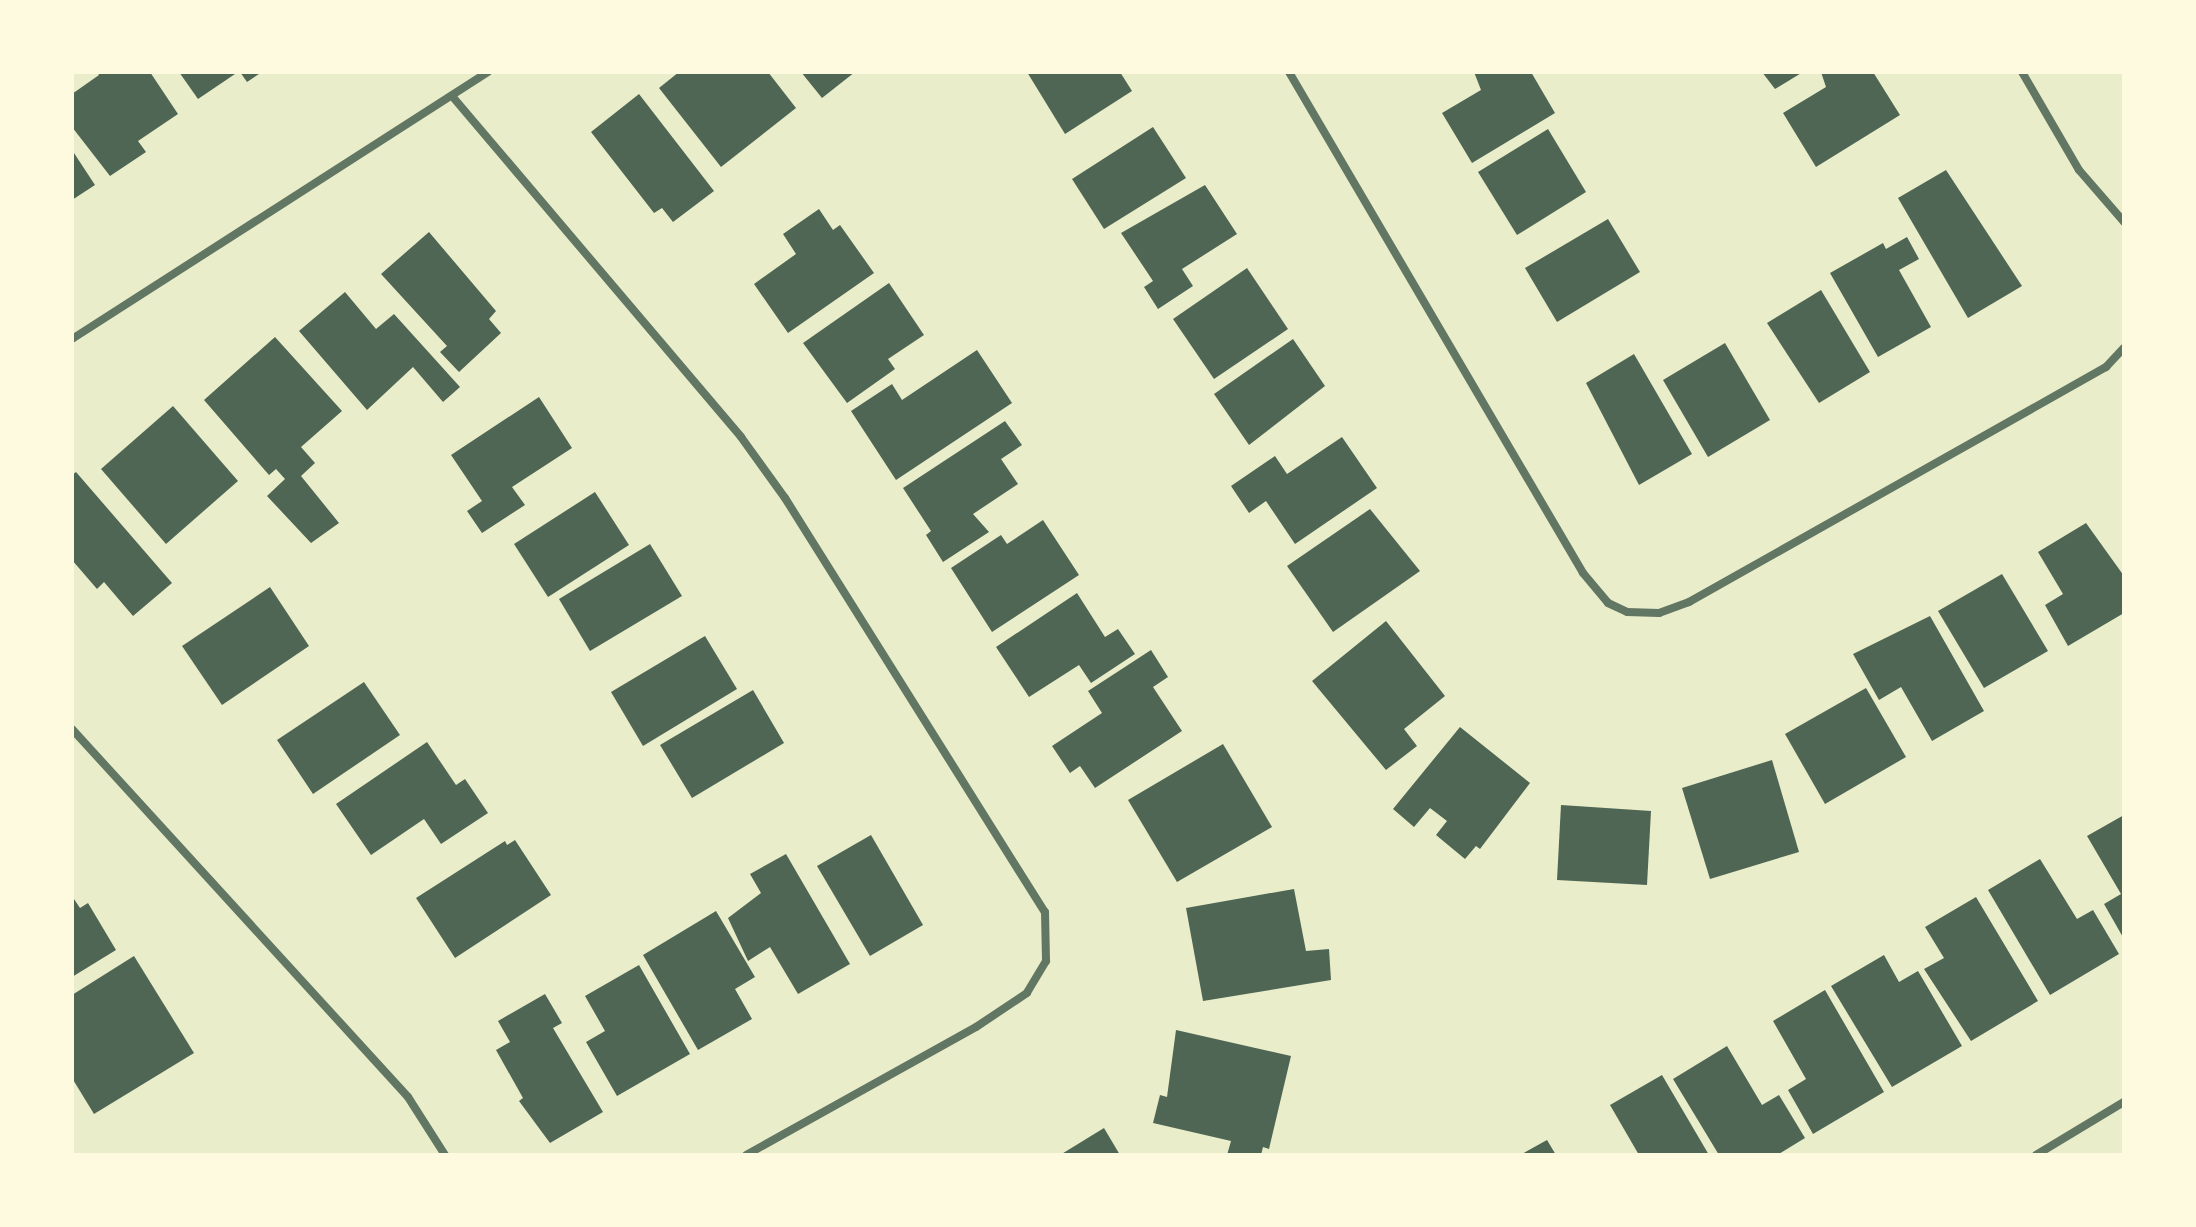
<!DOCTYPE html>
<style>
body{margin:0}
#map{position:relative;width:2196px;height:1227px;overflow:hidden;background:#e9edc9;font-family:"PT Sans",sans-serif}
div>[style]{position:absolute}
.building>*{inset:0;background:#4f6655}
.minor>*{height:8px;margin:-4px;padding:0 4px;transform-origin:4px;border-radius:4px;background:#617663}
span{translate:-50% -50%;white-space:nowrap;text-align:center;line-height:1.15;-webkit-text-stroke:7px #fefae0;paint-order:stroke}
.frame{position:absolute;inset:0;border:74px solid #fefae0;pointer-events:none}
</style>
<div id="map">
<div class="building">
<div style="clip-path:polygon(97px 72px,150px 72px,178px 114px,138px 141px,146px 152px,110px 176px,72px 127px,72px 94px,99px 75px)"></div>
<div style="clip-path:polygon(179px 72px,238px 72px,198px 99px)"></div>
<div style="clip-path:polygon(240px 72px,262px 72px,247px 82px)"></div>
<div style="clip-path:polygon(679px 72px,768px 72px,796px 108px,721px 167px,659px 88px)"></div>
<div style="clip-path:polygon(801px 72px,855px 72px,822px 98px)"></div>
<div style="clip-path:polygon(1027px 72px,1120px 72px,1132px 91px,1065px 134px)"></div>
<div style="clip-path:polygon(1474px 72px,1531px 72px,1555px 113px,1472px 163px,1442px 113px,1481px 90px)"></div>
<div style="clip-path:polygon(1762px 72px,1803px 72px,1775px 89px)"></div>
<div style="clip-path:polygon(1821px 72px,1873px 72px,1900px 115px,1816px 167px,1783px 113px,1826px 87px)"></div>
<div style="clip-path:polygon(639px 94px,714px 191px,673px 222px,662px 208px,654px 213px,591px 132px)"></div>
<div style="clip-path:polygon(1153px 127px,1186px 178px,1104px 229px,1072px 179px)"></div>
<div style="clip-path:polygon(1548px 129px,1586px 192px,1517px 235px,1478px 172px)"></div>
<div style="clip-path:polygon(72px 150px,95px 185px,72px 200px)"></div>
<div style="clip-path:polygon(1946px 170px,2022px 286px,1968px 318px,1898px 198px)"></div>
<div style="clip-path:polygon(1205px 185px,1237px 234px,1182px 269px,1193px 286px,1158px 309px,1144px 287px,1153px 281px,1121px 233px)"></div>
<div style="clip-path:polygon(819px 209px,833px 230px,840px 225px,874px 273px,788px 333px,754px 284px,796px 254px,783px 234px)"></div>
<div style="clip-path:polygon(1608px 219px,1640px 272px,1557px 322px,1525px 268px)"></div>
<div style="clip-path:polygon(429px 232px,496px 311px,489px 319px,501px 333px,459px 372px,440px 352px,447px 346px,381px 274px)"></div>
<div style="clip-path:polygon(1907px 237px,1919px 259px,1899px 270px,1931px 327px,1878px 357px,1830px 273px,1883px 243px,1886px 249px)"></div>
<div style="clip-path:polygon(1247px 268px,1288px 329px,1214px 379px,1173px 319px)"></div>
<div style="clip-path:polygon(889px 283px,924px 335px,888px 359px,895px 369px,847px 403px,803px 343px)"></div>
<div style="clip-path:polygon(1821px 290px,1870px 372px,1819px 403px,1767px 323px)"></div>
<div style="clip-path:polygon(345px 292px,376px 329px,394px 314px,460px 387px,443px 402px,413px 367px,367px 410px,299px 331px)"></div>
<div style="clip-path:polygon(275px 337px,342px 411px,301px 447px,315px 463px,301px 476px,339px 523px,311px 543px,267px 496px,285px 479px,276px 469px,269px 475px,204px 400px)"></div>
<div style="clip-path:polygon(1293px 339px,1325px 386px,1249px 445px,1214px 394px)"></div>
<div style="clip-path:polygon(1725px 343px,1770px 420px,1708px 457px,1663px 380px)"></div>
<div style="clip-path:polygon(977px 350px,1012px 403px,896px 480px,851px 411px,892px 384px,902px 400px)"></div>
<div style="clip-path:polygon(1634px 354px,1692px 454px,1639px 485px,1586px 383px)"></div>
<div style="clip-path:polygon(539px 397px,572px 448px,512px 487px,525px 505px,482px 533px,467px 511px,482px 501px,451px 455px)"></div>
<div style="clip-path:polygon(173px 406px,238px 481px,166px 544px,101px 469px)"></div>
<div style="clip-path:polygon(1005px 421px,1022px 445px,1001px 459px,1018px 484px,973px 514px,989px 532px,943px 562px,926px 535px,931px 531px,903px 488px)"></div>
<div style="clip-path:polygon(1342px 437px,1377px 488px,1295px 544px,1266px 501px,1249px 513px,1231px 486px,1275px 456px,1287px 474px)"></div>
<div style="clip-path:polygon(76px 472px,172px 583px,133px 616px,104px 582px,97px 589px,72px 560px,72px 475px)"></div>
<div style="clip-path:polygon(595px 492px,629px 545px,548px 597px,514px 544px)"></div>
<div style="clip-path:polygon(1370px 509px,1420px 571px,1333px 632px,1287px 566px)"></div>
<div style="clip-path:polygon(1043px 520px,1079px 575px,992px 632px,951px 568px,1001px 535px,1007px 544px)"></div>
<div style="clip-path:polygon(2086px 523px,2124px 576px,2124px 613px,2068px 646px,2045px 605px,2063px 594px,2038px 552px)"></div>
<div style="clip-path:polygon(650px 544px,682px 596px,590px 651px,559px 599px)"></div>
<div style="clip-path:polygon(2002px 574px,2048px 651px,1984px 688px,1938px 611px)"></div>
<div style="clip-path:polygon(270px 587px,309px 646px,222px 705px,182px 646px)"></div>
<div style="clip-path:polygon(1077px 593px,1105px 637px,1118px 629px,1135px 654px,1091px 683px,1079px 665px,1029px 697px,996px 647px)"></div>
<div style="clip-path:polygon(1930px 616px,1984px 711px,1932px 741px,1901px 687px,1879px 700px,1853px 654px)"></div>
<div style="clip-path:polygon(1386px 621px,1445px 696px,1404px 729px,1417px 746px,1386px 770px,1312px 681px)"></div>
<div style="clip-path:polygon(705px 636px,737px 689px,643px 746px,611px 692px)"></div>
<div style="clip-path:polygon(1151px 650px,1168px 677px,1153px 687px,1182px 731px,1095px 788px,1080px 766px,1070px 773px,1052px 746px,1102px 713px,1088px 691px)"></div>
<div style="clip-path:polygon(364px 682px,400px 735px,313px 794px,277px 740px)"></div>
<div style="clip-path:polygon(1866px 688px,1906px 757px,1825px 804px,1785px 734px)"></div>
<div style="clip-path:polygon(753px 690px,784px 743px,692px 798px,660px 745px)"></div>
<div style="clip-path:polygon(1460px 727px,1530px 783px,1480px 849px,1476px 846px,1465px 859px,1436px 835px,1447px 821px,1430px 808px,1414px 827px,1393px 809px)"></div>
<div style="clip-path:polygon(427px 742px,456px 785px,465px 779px,488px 813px,441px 844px,424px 819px,371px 855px,336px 804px)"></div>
<div style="clip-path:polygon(1223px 744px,1272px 827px,1177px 882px,1128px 800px)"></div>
<div style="clip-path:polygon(1772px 760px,1799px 852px,1710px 879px,1682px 788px)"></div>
<div style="clip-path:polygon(1561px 805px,1651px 811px,1647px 885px,1557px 880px)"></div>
<div style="clip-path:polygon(2124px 815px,2124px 939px,2104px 904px,2121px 894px,2087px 836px)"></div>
<div style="clip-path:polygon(871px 835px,923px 925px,870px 956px,817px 866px)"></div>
<div style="clip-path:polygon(515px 840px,551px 895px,455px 958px,416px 898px,505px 841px,507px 845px)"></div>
<div style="clip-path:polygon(786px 854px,850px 964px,798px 994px,770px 947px,748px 961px,728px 918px,761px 893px,750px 874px)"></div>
<div style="clip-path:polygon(2040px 859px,2077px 919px,2093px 910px,2119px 954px,2050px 995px,1988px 890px)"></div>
<div style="clip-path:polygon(1294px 889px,1306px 951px,1329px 949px,1331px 980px,1203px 1001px,1186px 908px)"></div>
<div style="clip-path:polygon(72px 896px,80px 908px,88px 903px,116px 950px,72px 977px)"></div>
<div style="clip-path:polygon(1976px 897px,2038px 1001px,1971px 1041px,1924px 969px,1944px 958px,1925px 927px)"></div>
<div style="clip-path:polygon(716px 911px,755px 977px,735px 989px,752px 1019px,698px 1050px,643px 955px)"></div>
<div style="clip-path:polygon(1884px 955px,1899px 982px,1918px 971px,1962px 1046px,1892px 1087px,1831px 986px)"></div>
<div style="clip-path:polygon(134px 956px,194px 1053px,94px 1114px,72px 1078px,72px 995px)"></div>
<div style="clip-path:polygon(639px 965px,690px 1054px,617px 1096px,586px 1042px,605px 1031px,585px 996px)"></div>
<div style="clip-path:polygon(1825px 990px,1884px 1092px,1813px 1134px,1788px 1090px,1806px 1079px,1773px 1021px)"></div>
<div style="clip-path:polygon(545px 994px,562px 1023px,553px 1028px,603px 1112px,550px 1143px,519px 1101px,523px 1098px,496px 1050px,510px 1042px,498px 1021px)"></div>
<div style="clip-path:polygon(1176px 1030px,1291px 1056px,1269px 1149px,1263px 1147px,1261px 1155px,1227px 1155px,1231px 1141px,1153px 1123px,1160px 1095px,1167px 1097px)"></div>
<div style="clip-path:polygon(1727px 1046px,1762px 1105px,1779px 1095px,1805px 1138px,1777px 1155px,1719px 1155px,1673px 1079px)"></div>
<div style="clip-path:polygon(1662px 1075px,1709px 1155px,1639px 1155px,1610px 1105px)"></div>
<div style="clip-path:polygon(1104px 1128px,1120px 1155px,1060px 1155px)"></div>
<div style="clip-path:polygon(1547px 1140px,1556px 1155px,1520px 1155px)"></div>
</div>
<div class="minor">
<div style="left:1289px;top:72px;width:581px;rotate:59.59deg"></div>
<div style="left:1583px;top:573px;width:39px;rotate:50deg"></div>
<div style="left:1608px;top:603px;width:21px;rotate:25deg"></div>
<div style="left:1627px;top:612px;width:32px;rotate:2deg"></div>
<div style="left:1659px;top:613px;width:32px;rotate:-20deg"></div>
<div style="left:1689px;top:602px;width:479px;rotate:-29.4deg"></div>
<div style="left:2106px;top:367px;width:26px;rotate:-47deg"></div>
<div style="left:2022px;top:72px;width:113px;rotate:59.8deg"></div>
<div style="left:2079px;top:170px;width:69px;rotate:49.1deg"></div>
<div style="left:452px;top:96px;width:447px;rotate:49.7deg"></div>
<div style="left:741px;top:437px;width:75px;rotate:54.2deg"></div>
<div style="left:785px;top:498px;width:489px;rotate:57.9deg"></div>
<div style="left:1045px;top:912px;width:49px;rotate:88.8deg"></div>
<div style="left:1046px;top:961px;width:37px;rotate:121deg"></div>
<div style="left:1027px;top:993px;width:61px;rotate:146.3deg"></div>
<div style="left:976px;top:1027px;width:263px;rotate:150.9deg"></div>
<div style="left:72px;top:339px;width:494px;rotate:-32.7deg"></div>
<div style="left:72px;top:729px;width:498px;rotate:47.6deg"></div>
<div style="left:408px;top:1097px;width:69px;rotate:57.5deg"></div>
<div style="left:2036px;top:1155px;width:103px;rotate:-31.1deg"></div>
</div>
<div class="frame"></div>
</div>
